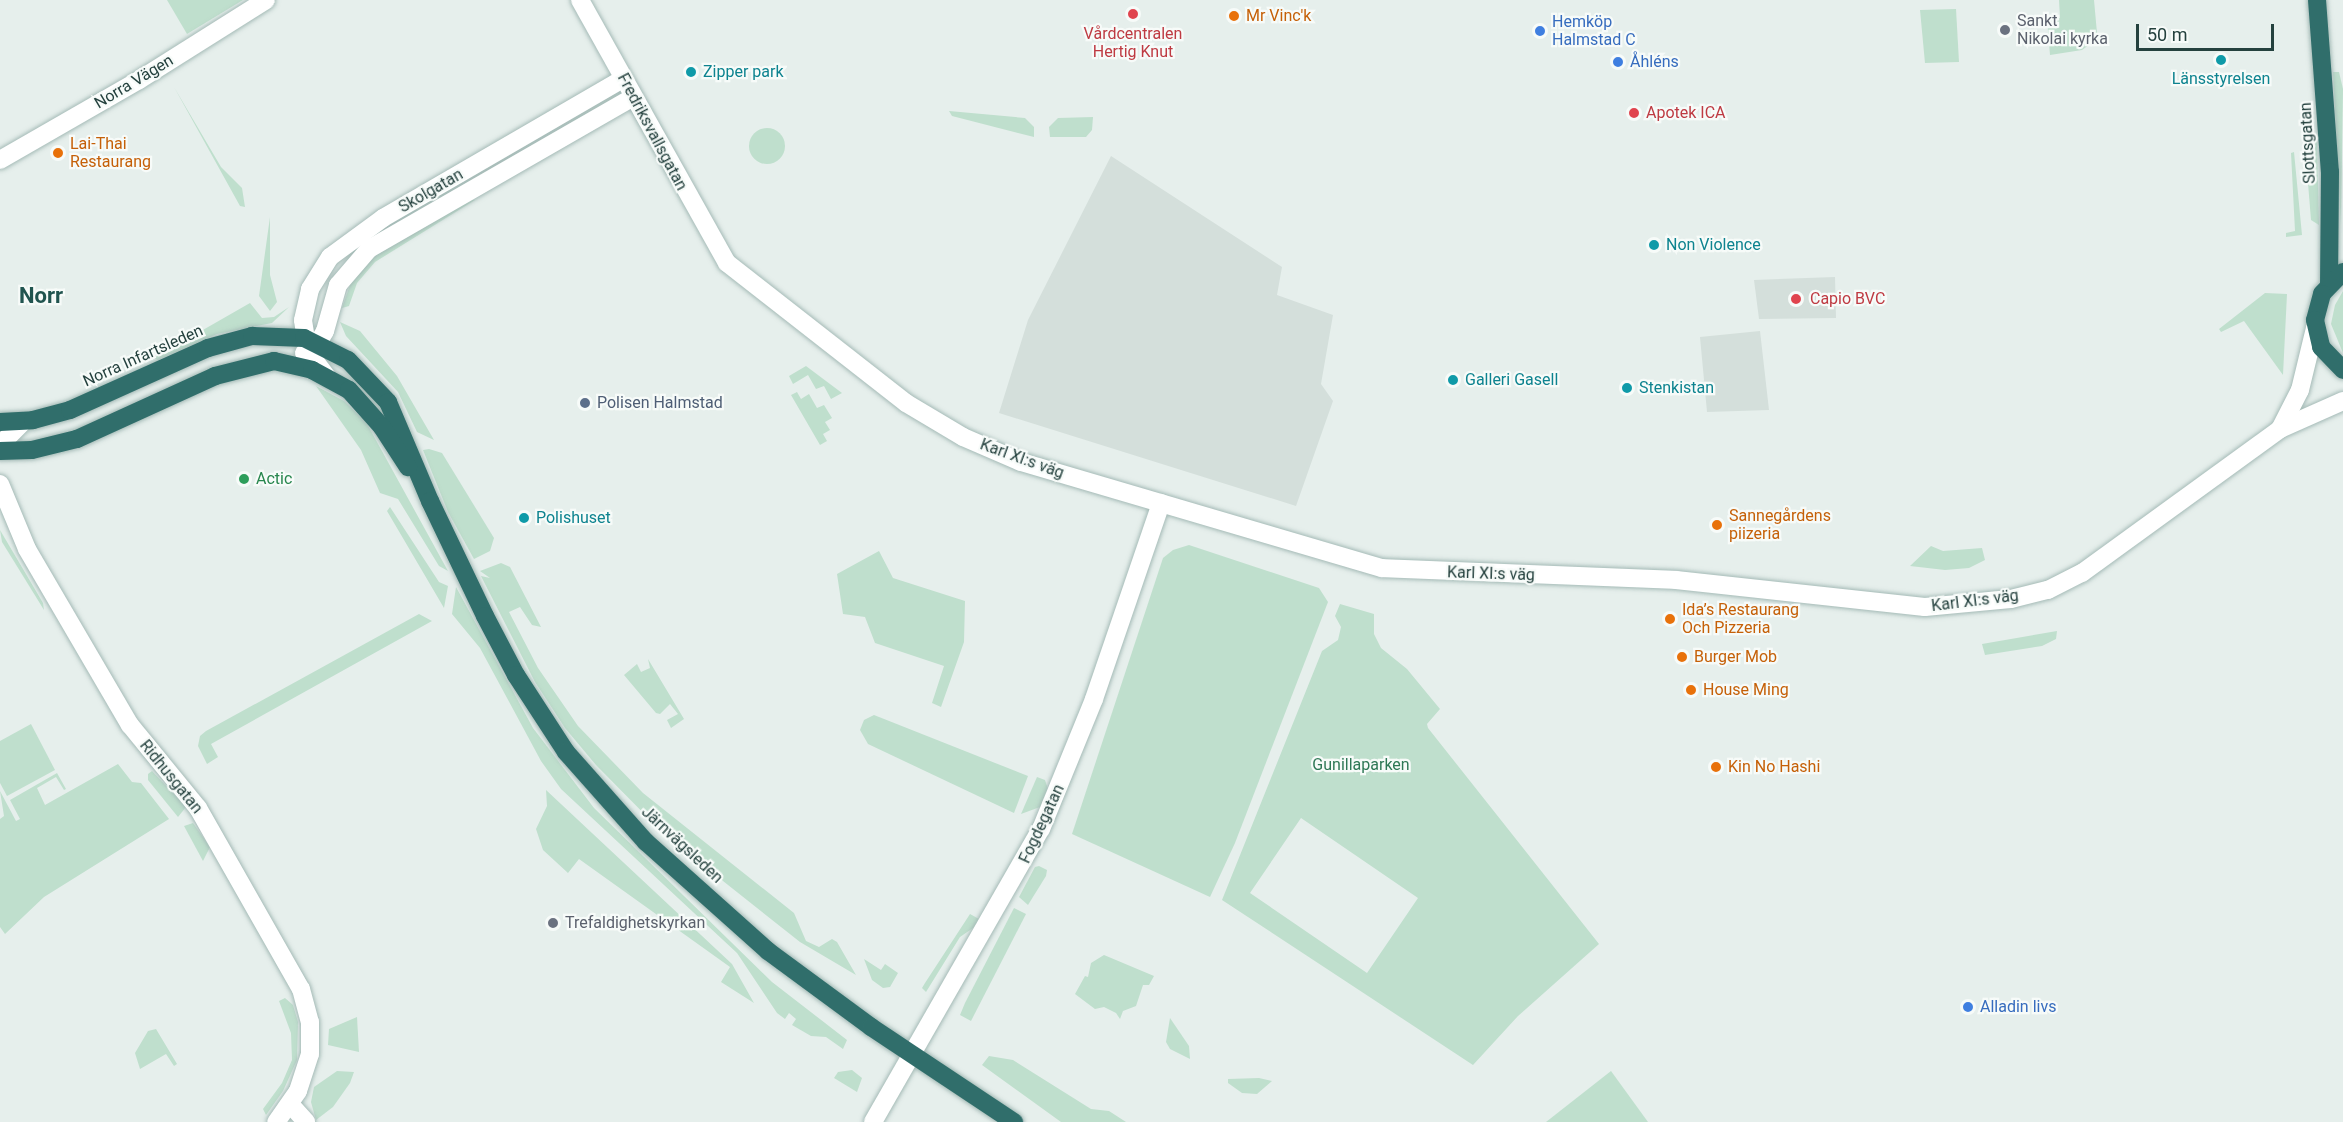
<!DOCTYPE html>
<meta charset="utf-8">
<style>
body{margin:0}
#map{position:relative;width:2343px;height:1122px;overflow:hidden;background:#e6efec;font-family:Roboto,sans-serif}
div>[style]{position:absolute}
.built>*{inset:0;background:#d4dfdb}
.green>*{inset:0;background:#bfdfcd}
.round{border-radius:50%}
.roads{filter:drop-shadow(0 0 2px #a4bab6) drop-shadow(0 0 2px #a4bab6)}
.secondary>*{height:18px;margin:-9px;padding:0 9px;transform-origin:9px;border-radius:9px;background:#fff}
.highway>*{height:18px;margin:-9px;padding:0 9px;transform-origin:9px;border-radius:9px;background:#306e6b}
.dots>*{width:16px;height:16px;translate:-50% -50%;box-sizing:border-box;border:3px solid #f7fbf9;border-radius:50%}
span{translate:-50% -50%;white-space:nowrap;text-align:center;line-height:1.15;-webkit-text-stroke:4.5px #f7fbf9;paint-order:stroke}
.food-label{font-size:16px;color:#c56008}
.left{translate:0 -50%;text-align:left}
.worship-label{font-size:16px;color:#5b616d}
.shop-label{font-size:16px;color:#366cbe}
.health-label{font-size:16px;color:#be3a42}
.culture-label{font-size:16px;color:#0d838f}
.street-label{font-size:16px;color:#24413e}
.service-label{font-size:16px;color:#4e5e75}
.leisure-label{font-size:16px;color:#27864d}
.park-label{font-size:16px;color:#2e7856}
.district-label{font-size:22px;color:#20544f;font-weight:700}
.scale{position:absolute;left:2136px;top:24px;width:138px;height:27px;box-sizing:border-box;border:3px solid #24413e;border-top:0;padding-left:8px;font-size:18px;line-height:21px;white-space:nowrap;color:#24413e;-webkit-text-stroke:4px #f7fbf9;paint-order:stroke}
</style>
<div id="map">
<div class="built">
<div style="clip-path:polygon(1111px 156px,1282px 267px,1277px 295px,1333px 315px,1321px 384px,1333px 401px,1296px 506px,999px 413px,1028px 320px)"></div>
<div style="clip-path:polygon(1835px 277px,1836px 318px,1759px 319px,1754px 280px)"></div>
<div style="clip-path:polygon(1760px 331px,1769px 410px,1707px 412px,1700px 337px)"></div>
</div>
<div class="green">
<div style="clip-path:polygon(167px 0,243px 0,187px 34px)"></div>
<div style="clip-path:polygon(2059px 0,2094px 0,2097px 33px,2093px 42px,2082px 50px,2050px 55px,2047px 19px,2060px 18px)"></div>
<div style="clip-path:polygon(1956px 9px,1959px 62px,1925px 63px,1920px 10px)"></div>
<div style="clip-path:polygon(2333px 72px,2339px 72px,2343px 89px,2341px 226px)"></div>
<div style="clip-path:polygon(174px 87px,221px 167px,242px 188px,245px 207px,240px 206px)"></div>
<div style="clip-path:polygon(949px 111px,1025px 118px,1034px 127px,1034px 137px,952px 116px)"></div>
<div style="clip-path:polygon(1093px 117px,1092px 130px,1086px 137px,1050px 137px,1049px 127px,1058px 118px)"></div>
<div class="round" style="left:749px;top:128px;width:36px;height:36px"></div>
<div style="clip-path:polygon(2311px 138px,2317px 140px,2319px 225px,2311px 220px,2305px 146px)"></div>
<div style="clip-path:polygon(2294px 152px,2302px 235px,2286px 237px,2286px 233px,2295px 231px,2291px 153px)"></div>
<div style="clip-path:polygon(471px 200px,475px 200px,375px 262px,357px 283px,349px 306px,342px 308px,350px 285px,373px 257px)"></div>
<div style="clip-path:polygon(270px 217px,270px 275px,277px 302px,270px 311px,259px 296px)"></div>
<div style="clip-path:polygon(2343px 291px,2343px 353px,2331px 324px,2335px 305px)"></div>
<div style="clip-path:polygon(2265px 293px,2287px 294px,2283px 375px,2244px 321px,2221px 332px,2219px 329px)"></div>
<div style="clip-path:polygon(250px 303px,262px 318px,274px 317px,289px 307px,272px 323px,217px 334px,158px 360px,154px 358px)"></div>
<div style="clip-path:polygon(340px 322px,360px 331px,397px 376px,434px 440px,417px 432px,398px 392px,346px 336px)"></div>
<div style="clip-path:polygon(806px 366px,842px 393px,831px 399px,824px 386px,816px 389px,808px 375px,793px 384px,789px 376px)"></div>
<div style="clip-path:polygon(316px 386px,344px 401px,366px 422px,448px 571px,439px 566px,398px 499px,380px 493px,361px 450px)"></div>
<div style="clip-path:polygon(797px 392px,801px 399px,809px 394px,817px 408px,824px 405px,832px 418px,825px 422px,830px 430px,823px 434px,827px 441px,820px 445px,791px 395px)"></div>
<div style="clip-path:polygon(429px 449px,442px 453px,494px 538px,490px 551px,474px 559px,448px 512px,423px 450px)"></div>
<div style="clip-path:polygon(390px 507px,439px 582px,448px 586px,444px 608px,387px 511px)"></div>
<div style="clip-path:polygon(0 530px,43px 603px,44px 610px,2px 542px)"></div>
<div style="clip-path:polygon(1189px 545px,1319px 588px,1328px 602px,1235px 843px,1210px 897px,1072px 834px,1163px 558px,1173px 550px)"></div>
<div style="clip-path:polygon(1931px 546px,1943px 551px,1982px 548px,1985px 560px,1969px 568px,1945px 570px,1910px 566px)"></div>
<div style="clip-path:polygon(879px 551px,893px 578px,965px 601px,964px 642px,941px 707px,932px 703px,944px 666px,875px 643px,865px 617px,843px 614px,837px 574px)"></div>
<div style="clip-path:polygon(501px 563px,510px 567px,541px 627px,532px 625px,520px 607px,509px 612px,538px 668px,578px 726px,643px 793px,794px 913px,806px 941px,819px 947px,832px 939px,837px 942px,856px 975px,800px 942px,665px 835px,596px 765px,565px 728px,535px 682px,481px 576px,490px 578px,480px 571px)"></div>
<div style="clip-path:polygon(456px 587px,533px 728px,594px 808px,772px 982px,847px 1040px,843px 1049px,826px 1037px,811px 1036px,792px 1025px,796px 1019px,789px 1013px,785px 1019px,777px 1013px,737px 953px,561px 789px,541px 761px,480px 648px,452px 614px)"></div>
<div style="clip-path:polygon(evenodd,1340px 604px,1374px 614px,1374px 634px,1381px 648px,1407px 669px,1440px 709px,1427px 724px,1428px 728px,1599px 944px,1518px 1016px,1473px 1065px,1222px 900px,1322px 651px,1338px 640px,1341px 627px,1335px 616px,1340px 604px,1301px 818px,1418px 898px,1367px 973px,1250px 893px,1301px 818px)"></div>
<div style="clip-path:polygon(419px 614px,432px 621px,211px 744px,218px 757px,207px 764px,198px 746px,200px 736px,206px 731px)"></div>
<div style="clip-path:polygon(2057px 631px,2056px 639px,2042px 646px,1985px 655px,1982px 644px)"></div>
<div style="clip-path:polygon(648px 659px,684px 719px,671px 728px,667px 720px,678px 714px,670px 704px,660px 714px,656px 713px,624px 675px,637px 664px,641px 672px,650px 668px)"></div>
<div style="clip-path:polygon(874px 715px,1028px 776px,1014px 813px,868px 744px,860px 730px,864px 720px)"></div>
<div style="clip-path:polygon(31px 724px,55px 770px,7px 796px,0 783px,0 741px)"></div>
<div style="clip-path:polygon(118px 764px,132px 782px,141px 783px,169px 819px,44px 897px,5px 934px,0 927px,0 819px,4px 816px,0 791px,16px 821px,20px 819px,10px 800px,57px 773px,66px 789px,64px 790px,56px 777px,37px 788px,45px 805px)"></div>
<div style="clip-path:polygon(152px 771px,186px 807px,178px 817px,148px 780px,148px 774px)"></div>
<div style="clip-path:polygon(1037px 777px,1045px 780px,1049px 792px,1040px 807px,1021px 814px)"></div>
<div style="clip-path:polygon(546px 790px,732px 964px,754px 1003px,721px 982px,730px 967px,579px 859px,568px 873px,543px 850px,536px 829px,547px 806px)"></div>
<div style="clip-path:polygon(193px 823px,210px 847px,203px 861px,184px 826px)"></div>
<div style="clip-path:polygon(1039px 866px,1047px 870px,1046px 876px,1028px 905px,1019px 897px,1035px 867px)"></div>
<div style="clip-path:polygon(1014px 908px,1026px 914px,971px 1021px,960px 1015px,965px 1003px)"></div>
<div style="clip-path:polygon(970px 914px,979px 919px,976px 926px,960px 937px,926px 992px,922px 988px,925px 983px)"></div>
<div style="clip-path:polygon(1104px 955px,1154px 976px,1149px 985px,1143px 985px,1136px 1006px,1123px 1011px,1120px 1019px,1116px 1013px,1104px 1007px,1095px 1009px,1075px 994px,1085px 976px,1088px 977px,1091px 963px)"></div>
<div style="clip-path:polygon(864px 959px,881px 970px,885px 964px,898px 973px,890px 987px,883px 988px,872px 980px)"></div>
<div style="clip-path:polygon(285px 998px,293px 1005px,298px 1022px,297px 1060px,283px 1091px,266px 1115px,263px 1109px,282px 1083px,292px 1060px,291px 1033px,279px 1001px)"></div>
<div style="clip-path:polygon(357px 1017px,359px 1052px,328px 1045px,329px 1029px)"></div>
<div style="clip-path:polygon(1170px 1018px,1189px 1046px,1190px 1059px,1170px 1049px,1166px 1042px)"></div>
<div style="clip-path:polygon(156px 1029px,177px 1064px,174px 1066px,166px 1054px,140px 1069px,135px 1053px,148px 1031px)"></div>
<div style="clip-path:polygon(989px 1056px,1013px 1060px,1091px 1109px,1109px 1111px,1126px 1122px,1061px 1122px,982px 1065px)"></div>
<div style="clip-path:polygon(852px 1070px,862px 1078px,857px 1092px,834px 1078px,838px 1072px)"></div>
<div style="clip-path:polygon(337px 1071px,354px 1072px,350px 1083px,333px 1107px,316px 1120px,311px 1102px,314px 1087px)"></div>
<div style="clip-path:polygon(1611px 1071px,1648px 1122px,1546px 1122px)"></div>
<div style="clip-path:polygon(1259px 1078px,1272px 1081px,1257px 1094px,1242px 1093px,1228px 1083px,1228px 1079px)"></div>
</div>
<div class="roads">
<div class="secondary">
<div style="left:580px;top:0;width:301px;rotate:60.8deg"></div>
<div style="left:727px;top:263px;width:227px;rotate:38deg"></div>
<div style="left:906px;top:403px;width:66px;rotate:30.8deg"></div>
<div style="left:963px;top:437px;width:63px;rotate:23.3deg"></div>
<div style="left:1021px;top:462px;width:376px;rotate:16.4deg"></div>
<div style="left:1382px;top:568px;width:294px;rotate:2.3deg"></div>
<div style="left:1676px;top:580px;width:250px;rotate:6.2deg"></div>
<div style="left:1925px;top:607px;width:86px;rotate:-5.3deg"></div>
<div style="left:2011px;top:599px;width:38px;rotate:-14deg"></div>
<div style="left:2048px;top:590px;width:38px;rotate:-27deg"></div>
<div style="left:2082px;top:573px;width:245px;rotate:-36deg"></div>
<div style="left:2280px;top:429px;width:69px;rotate:-24deg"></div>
<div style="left:0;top:160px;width:160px;rotate:-29.9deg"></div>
<div style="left:139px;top:80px;width:150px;rotate:-32.2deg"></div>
<div style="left:304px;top:353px;width:17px;rotate:-36deg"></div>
<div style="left:318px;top:343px;width:14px;rotate:-60deg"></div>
<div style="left:325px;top:331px;width:48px;rotate:-74.2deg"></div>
<div style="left:338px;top:285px;width:48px;rotate:-49.3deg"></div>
<div style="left:369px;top:249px;width:305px;rotate:-29.9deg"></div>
<div style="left:327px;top:377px;width:31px;rotate:-127deg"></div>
<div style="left:308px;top:352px;width:32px;rotate:-99deg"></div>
<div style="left:303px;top:320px;width:32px;rotate:-77deg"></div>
<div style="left:310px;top:289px;width:38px;rotate:-58deg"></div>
<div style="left:330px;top:257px;width:66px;rotate:-36.3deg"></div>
<div style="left:383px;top:218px;width:277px;rotate:-30.1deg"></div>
<div style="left:2280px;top:429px;width:44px;rotate:-62.9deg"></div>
<div style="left:2300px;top:390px;width:64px;rotate:-76.4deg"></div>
<div style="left:0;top:445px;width:33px;rotate:-45deg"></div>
<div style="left:0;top:484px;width:70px;rotate:67.4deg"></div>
<div style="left:27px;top:549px;width:204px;rotate:59.7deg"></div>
<div style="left:130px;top:725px;width:107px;rotate:50.7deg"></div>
<div style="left:198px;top:808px;width:208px;rotate:60.4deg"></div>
<div style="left:301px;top:989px;width:34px;rotate:75deg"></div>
<div style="left:310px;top:1022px;width:32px;rotate:90deg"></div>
<div style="left:310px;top:1054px;width:39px;rotate:108deg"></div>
<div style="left:298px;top:1091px;width:38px;rotate:125deg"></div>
<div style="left:290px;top:1104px;width:24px;rotate:48deg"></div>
<div style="left:873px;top:1122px;width:338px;rotate:-60.2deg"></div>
<div style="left:1041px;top:829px;width:140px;rotate:-67.8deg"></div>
<div style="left:1094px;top:699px;width:207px;rotate:-71.1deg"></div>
</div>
<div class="highway">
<div style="left:2317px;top:0;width:172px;rotate:85.7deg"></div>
<div style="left:2330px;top:172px;width:112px;rotate:90.5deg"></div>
<div style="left:2343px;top:272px;width:30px;rotate:134deg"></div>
<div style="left:2322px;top:294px;width:27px;rotate:105deg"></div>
<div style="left:2315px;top:320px;width:28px;rotate:77deg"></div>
<div style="left:2321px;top:347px;width:32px;rotate:46deg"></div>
<div style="left:0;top:422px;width:33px;rotate:-3deg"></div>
<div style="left:33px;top:420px;width:38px;rotate:-15deg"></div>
<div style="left:70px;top:410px;width:151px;rotate:-24.2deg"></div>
<div style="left:208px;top:348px;width:46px;rotate:-15.3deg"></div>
<div style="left:252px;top:336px;width:52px;rotate:2.2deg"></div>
<div style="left:304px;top:338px;width:49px;rotate:26.6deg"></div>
<div style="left:348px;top:360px;width:58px;rotate:46.4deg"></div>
<div style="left:388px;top:402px;width:108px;rotate:67deg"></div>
<div style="left:430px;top:501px;width:127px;rotate:64.4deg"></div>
<div style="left:485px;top:616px;width:67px;rotate:62.3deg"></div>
<div style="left:516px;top:675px;width:92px;rotate:57deg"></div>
<div style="left:566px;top:752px;width:120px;rotate:48.4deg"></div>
<div style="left:646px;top:842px;width:164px;rotate:41.8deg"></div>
<div style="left:768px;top:951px;width:128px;rotate:36.4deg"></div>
<div style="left:871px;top:1027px;width:172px;rotate:33.6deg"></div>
<div style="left:0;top:451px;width:32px;rotate:-2deg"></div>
<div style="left:32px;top:450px;width:46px;rotate:-13.7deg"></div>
<div style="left:77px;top:439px;width:152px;rotate:-24.5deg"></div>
<div style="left:215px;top:376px;width:61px;rotate:-14.3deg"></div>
<div style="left:274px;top:361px;width:39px;rotate:13deg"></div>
<div style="left:312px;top:370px;width:42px;rotate:28.4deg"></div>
<div style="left:349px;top:390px;width:50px;rotate:48.3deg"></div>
<div style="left:382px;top:427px;width:48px;rotate:57deg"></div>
</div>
</div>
<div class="dots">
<div style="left:1133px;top:14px;background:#e0444e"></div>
<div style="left:1234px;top:16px;background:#e8710a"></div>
<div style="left:2005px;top:30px;background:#6b7280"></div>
<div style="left:1540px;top:31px;background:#3f7fe0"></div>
<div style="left:2221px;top:60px;background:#0f9aa8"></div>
<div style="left:1618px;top:62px;background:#3f7fe0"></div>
<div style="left:691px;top:72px;background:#0f9aa8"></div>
<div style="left:1634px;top:113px;background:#e0444e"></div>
<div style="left:58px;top:153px;background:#e8710a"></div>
<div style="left:1654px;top:245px;background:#0f9aa8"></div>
<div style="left:1796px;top:299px;background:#e0444e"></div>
<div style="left:1453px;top:380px;background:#0f9aa8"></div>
<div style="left:1627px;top:388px;background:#0f9aa8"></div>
<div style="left:585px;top:403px;background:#5c6f8a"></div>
<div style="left:244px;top:479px;background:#2e9e5b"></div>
<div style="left:524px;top:518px;background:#0f9aa8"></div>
<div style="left:1717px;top:525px;background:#e8710a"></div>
<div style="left:1670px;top:619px;background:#e8710a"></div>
<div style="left:1682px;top:657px;background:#e8710a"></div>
<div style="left:1691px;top:690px;background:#e8710a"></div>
<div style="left:1716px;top:767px;background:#e8710a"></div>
<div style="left:553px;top:923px;background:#6b7280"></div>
<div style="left:1968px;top:1007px;background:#3f7fe0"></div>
</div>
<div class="food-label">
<span class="left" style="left:1246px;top:16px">Mr Vinc'k</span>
<span class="left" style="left:70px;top:153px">Lai-Thai<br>Restaurang</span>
<span class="left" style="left:1729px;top:525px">Sannegårdens<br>piizeria</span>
<span class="left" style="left:1682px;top:619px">Ida’s Restaurang<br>Och Pizzeria</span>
<span class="left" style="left:1694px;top:657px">Burger Mob</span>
<span class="left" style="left:1703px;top:690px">House Ming</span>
<span class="left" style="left:1728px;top:767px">Kin No Hashi</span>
</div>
<div class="worship-label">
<span class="left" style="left:2017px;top:30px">Sankt<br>Nikolai kyrka</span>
<span class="left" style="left:565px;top:923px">Trefaldighetskyrkan</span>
</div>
<div class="shop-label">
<span class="left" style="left:1552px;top:31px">Hemköp<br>Halmstad C</span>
<span class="left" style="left:1630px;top:62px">Åhléns</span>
<span class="left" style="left:1980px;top:1007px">Alladin livs</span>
</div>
<div class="health-label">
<span style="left:1133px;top:43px">Vårdcentralen<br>Hertig Knut</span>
<span class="left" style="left:1646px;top:113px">Apotek ICA</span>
<span class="left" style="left:1810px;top:299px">Capio BVC</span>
</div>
<div class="culture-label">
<span class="left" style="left:703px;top:72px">Zipper park</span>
<span style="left:2221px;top:79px">Länsstyrelsen</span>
<span class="left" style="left:1666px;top:245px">Non Violence</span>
<span class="left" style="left:1465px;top:380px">Galleri Gasell</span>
<span class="left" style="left:1639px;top:388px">Stenkistan</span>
<span class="left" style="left:536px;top:518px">Polishuset</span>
</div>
<div class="street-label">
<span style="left:134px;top:82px;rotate:-31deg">Norra Vägen</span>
<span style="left:652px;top:132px;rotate:62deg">Fredriksvallsgatan</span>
<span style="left:2308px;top:143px;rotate:-93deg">Slottsgatan</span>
<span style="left:431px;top:191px;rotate:-30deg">Skolgatan</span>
<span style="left:143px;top:356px;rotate:-24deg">Norra Infartsleden</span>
<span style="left:1022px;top:459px;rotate:20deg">Karl XI:s väg</span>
<span style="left:1491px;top:574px;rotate:2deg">Karl XI:s väg</span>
<span style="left:1975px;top:601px;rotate:-7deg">Karl XI:s väg</span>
<span style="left:171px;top:777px;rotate:51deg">Ridhusgatan</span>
<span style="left:1042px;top:824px;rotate:-65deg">Fogdegatan</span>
<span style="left:682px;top:845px;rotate:43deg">Järnvägsleden</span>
</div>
<div class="service-label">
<span class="left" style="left:597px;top:403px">Polisen Halmstad</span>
</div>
<div class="leisure-label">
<span class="left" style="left:256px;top:479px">Actic</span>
</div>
<div class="park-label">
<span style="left:1361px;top:765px">Gunillaparken</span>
</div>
<div class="district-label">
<span style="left:41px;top:296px">Norr</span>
</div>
<div class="scale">50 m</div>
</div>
